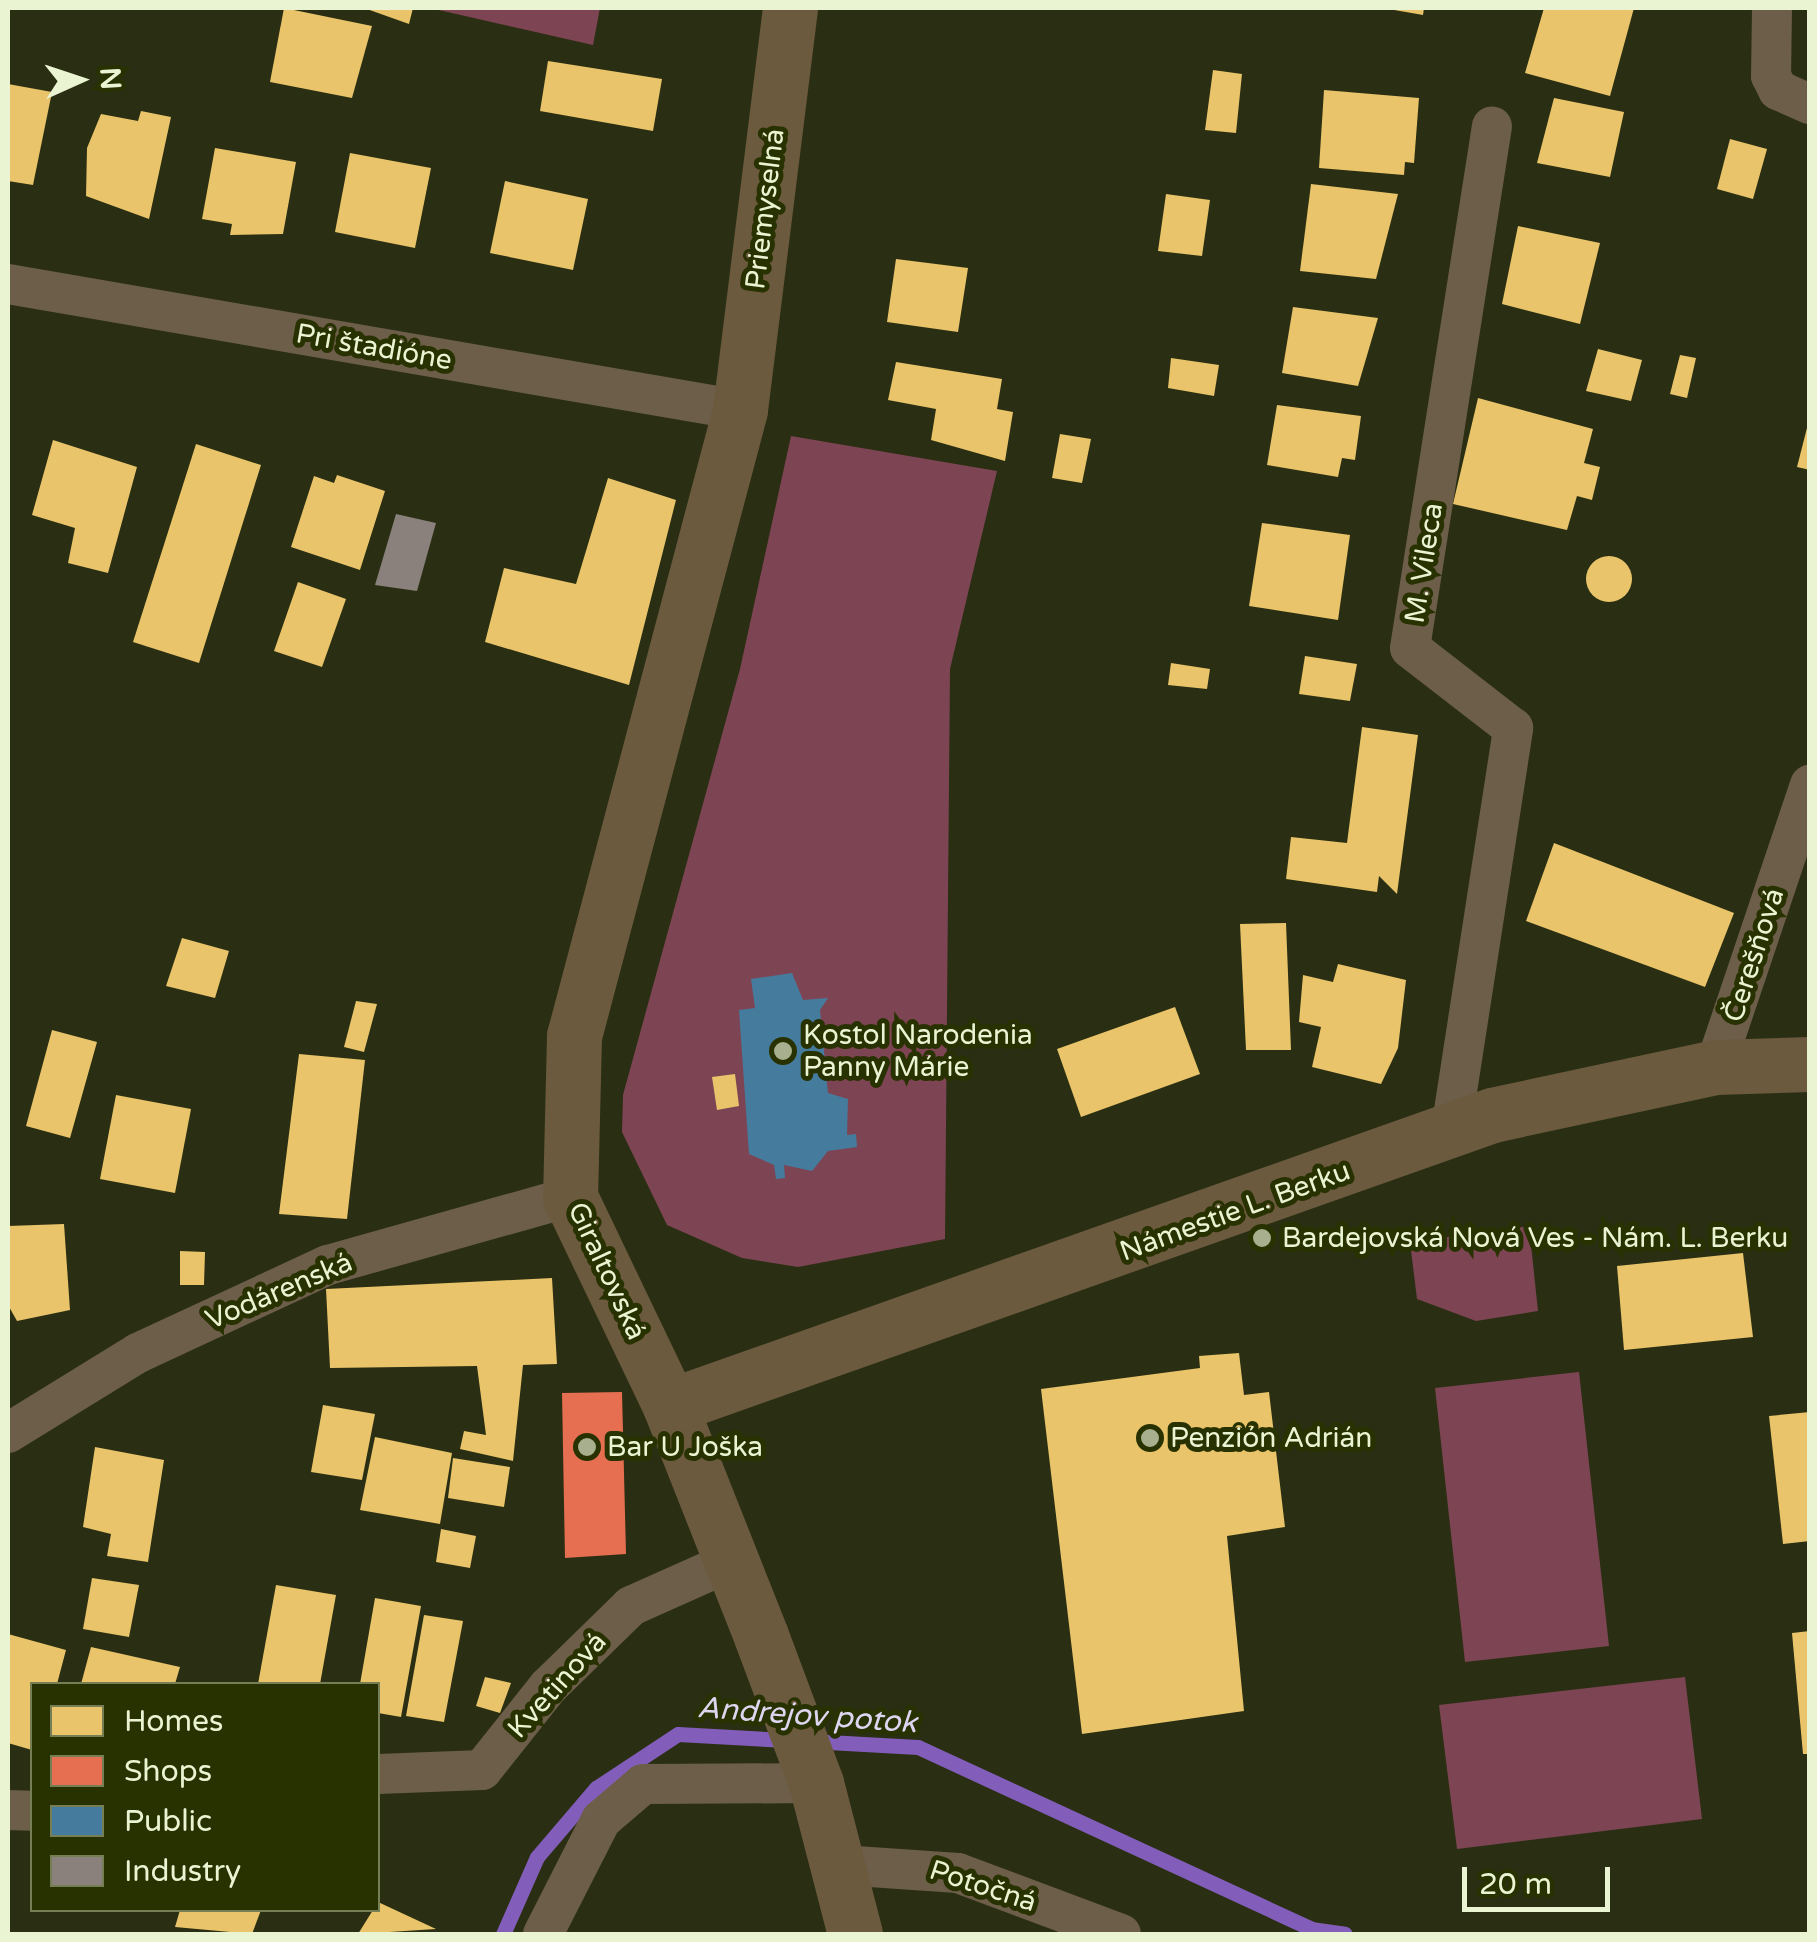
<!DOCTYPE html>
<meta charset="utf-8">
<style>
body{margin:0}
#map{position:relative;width:1817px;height:1942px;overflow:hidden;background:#2a2f13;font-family:"Varela Round",sans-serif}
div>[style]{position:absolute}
.green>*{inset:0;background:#7d4553}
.homes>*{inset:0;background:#e9c46a}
.round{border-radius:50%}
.shops>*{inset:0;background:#e76f51}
.public>*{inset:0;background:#457b9d}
.industry>*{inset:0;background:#8a817c}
.stream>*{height:15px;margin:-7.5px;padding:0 7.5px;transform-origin:7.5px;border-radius:7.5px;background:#825db9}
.street>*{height:40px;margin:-20px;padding:0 20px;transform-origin:20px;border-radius:20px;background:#6d5e4a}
.secondary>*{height:55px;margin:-27.5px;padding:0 27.5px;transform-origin:27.5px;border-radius:27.5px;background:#6c5a3f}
.dots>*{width:28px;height:28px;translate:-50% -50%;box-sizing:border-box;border:5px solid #283100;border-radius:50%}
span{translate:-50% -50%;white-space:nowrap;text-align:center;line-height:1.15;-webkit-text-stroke:10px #283100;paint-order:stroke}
.street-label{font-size:28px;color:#ebf4d2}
.poi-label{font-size:28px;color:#ebf4d2}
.left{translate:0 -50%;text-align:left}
.water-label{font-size:30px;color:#ded6f0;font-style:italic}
.frame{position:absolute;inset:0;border:10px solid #ebf4d2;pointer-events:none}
.legend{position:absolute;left:30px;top:1682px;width:350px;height:230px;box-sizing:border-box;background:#283100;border:2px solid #767f54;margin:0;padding:12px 18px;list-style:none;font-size:30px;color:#ebf4d2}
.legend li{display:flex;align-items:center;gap:20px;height:50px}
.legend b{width:50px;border:2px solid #767f54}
.north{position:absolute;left:30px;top:30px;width:100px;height:100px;-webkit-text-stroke:8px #283100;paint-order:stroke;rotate:87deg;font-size:28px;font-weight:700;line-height:40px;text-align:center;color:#ebf4d2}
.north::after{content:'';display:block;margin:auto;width:35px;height:45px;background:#ebf4d2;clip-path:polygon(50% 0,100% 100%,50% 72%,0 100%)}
.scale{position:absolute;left:1462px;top:1867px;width:148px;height:45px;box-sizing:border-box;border:5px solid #ebf4d2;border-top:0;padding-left:12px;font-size:30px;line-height:35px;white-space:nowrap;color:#ebf4d2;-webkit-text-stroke:8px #283100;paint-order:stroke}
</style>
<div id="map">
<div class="green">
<div style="clip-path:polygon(430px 8px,600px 8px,593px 45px)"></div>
<div style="clip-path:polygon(791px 436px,997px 471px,950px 669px,945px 1239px,798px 1267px,742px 1258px,667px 1225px,622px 1132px,623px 1095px,740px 669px)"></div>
<div style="clip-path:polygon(1529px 1226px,1538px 1311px,1476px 1321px,1417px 1299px,1410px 1242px)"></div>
<div style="clip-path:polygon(1579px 1372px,1609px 1646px,1465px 1662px,1435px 1388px)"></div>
<div style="clip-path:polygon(1685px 1677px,1702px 1819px,1457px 1849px,1439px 1705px)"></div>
</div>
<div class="homes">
<div style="clip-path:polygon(284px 8px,372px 26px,352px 98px,270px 82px)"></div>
<div style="clip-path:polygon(364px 8px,413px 8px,409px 24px)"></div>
<div style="clip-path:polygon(1383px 8px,1424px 8px,1423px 15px)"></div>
<div style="clip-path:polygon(1544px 8px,1634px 8px,1610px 96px,1525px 73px)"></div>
<div style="clip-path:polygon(548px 61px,662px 79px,653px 131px,540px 111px)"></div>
<div style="clip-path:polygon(1213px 70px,1242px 74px,1236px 133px,1205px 130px)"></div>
<div style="clip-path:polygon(8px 84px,52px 92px,33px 185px,8px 181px)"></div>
<div style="clip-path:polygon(1324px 90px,1419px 98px,1414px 163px,1405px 162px,1404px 175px,1319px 168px)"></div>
<div style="clip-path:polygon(1554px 98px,1624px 112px,1610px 177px,1537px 163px)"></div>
<div style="clip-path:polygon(141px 111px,171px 117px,149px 219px,86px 196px,87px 148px,101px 114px,138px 121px)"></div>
<div style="clip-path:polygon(1730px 139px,1767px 149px,1753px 199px,1717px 189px)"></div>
<div style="clip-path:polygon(215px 148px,296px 162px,283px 234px,230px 235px,232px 224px,202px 219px)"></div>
<div style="clip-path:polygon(350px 153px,431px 168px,415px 248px,335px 232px)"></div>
<div style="clip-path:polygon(505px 181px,588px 199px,573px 270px,490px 253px)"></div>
<div style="clip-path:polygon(1311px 184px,1398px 194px,1376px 279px,1300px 271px)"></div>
<div style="clip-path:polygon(1166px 194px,1210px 200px,1202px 256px,1158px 251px)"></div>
<div style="clip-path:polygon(1518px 226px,1600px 243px,1580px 324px,1502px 304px)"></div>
<div style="clip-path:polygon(896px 259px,968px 268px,958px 332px,887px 322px)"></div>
<div style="clip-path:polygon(1293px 307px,1378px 318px,1358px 386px,1282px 373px)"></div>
<div style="clip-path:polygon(1598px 349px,1642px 360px,1631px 401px,1586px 391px)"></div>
<div style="clip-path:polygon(1680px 355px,1696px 358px,1687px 398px,1670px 394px)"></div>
<div style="clip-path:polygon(1171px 358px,1219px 365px,1214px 396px,1168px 388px)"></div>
<div style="clip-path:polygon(896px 362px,1002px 379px,997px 409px,1013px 412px,1005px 461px,931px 440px,936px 409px,888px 400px)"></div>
<div style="clip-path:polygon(1478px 398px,1593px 429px,1584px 463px,1600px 467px,1592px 500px,1577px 496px,1567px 530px,1453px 504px)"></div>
<div style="clip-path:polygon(1277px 405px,1361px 416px,1355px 460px,1342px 458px,1338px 477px,1267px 465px)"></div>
<div style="clip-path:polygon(1808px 424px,1810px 424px,1810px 470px,1797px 467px)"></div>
<div style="clip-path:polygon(1060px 434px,1091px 439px,1082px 483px,1052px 478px)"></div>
<div style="clip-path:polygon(53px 440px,137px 467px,108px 573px,68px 563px,75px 528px,32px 515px)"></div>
<div style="clip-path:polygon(196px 444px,261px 465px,199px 663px,133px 642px)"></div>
<div style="clip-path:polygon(337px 475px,385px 491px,360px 570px,291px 547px,314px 476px,334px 483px)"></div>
<div style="clip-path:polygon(608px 478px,676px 500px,629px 685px,485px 642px,504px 568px,576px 584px)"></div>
<div style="clip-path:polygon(1262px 523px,1350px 535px,1338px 620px,1249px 606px)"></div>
<div class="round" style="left:1586px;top:556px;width:46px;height:46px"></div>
<div style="clip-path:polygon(298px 582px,346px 599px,322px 667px,274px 651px)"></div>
<div style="clip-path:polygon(1305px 656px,1357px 664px,1350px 701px,1299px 694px)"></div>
<div style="clip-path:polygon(1171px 663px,1210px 669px,1207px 689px,1168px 685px)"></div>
<div style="clip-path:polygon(1362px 727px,1418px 735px,1397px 894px,1379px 876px,1377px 892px,1286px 879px,1291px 837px,1347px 843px)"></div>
<div style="clip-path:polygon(1554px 843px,1734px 913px,1705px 987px,1526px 921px)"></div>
<div style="clip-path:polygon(1286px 923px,1291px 1050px,1246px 1050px,1240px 924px)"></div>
<div style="clip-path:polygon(182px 938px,229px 951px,215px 998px,166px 986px)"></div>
<div style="clip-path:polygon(1338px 964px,1406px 980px,1398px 1048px,1381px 1084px,1312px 1067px,1321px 1027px,1299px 1022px,1303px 975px,1333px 982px)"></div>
<div style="clip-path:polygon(356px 1001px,377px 1004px,364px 1052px,344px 1047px)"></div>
<div style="clip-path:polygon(1175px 1007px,1200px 1074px,1081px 1117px,1057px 1049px)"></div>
<div style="clip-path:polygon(52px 1030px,97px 1042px,70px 1138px,26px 1126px)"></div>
<div style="clip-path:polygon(299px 1054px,365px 1060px,347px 1219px,279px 1214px)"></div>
<div style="clip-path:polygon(735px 1074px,739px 1106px,717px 1110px,712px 1077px)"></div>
<div style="clip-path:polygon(116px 1095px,191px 1109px,175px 1193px,100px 1179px)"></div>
<div style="clip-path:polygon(64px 1224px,70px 1310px,17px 1321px,8px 1305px,8px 1226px)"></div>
<div style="clip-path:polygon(180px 1251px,205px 1252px,204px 1285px,180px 1285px)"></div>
<div style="clip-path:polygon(1743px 1253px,1753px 1337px,1624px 1350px,1617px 1266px)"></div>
<div style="clip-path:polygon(552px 1278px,557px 1364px,523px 1365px,513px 1461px,460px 1449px,464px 1431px,486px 1435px,477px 1366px,330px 1368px,326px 1289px)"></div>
<div style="clip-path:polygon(1239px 1353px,1244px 1395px,1269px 1392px,1285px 1527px,1227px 1536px,1244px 1711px,1082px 1734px,1041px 1389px,1200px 1368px,1199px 1356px)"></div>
<div style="clip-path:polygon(323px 1405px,375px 1414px,362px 1480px,311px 1472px)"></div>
<div style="clip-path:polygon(1810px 1412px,1810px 1541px,1783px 1544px,1769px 1416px)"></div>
<div style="clip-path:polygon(375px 1437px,452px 1453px,440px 1524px,360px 1510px)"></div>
<div style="clip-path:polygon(95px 1447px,164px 1460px,148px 1562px,107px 1556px,111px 1534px,83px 1527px)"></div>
<div style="clip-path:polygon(453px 1458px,510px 1467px,504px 1507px,448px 1498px)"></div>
<div style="clip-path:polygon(441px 1529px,476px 1536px,470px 1568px,436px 1562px)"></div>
<div style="clip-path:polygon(92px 1578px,139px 1585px,129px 1637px,83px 1629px)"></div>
<div style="clip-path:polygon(276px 1585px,336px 1595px,320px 1684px,258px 1684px)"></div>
<div style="clip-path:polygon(375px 1598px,421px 1606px,401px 1717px,378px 1713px,378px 1684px,360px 1684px)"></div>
<div style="clip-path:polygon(424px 1615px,463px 1621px,444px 1722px,406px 1716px)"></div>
<div style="clip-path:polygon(1810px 1631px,1810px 1754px,1803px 1754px,1792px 1633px)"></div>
<div style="clip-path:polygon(8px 1634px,66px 1650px,57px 1684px,32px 1684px,32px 1750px,8px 1743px)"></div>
<div style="clip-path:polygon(91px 1647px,180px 1667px,175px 1684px,81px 1684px)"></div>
<div style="clip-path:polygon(485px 1677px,511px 1683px,500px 1713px,476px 1706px)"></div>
<div style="clip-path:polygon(378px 1902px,436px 1929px,358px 1934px)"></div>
<div style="clip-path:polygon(180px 1910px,261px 1910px,252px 1934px,175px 1927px)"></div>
</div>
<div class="shops">
<div style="clip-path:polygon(622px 1392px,626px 1554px,565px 1558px,562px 1393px)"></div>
</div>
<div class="public">
<div style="clip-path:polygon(792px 973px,803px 1000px,828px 998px,820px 1010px,828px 1093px,848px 1099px,847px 1135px,856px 1134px,857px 1147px,828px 1151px,812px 1171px,784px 1165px,785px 1178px,776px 1179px,774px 1165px,749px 1154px,739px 1010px,755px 1008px,751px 979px)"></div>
</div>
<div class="industry">
<div style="clip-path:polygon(396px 514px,436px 523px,417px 591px,375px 585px)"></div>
</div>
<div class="stream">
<div style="left:810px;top:1741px;width:108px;rotate:3.2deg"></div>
<div style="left:918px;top:1747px;width:433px;rotate:24.8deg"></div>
<div style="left:1311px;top:1929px;width:34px;rotate:8deg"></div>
<div style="left:503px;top:1934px;width:84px;rotate:-66.2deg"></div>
<div style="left:537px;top:1857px;width:91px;rotate:-49.5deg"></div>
<div style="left:596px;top:1788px;width:98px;rotate:-33.4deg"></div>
<div style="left:678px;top:1734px;width:109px;rotate:3.2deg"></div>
</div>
<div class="street">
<div style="left:1772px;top:8px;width:68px;rotate:90.8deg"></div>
<div style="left:1771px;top:76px;width:16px;rotate:63deg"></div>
<div style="left:1778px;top:90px;width:35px;rotate:24deg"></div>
<div style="left:8px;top:284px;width:743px;rotate:9.77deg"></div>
<div style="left:1715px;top:1067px;width:298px;rotate:-71.4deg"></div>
<div style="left:1451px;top:1130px;width:407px;rotate:-81.2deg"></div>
<div style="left:1513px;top:728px;width:130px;rotate:-142.2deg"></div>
<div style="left:1410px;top:648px;width:528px;rotate:-81.07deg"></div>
<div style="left:8px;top:1433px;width:153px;rotate:-31.6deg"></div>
<div style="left:138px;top:1353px;width:209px;rotate:-24.9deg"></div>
<div style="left:328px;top:1265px;width:251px;rotate:-15.7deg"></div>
<div style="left:378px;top:1774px;width:104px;rotate:-2.2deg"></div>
<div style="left:482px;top:1770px;width:106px;rotate:-51.5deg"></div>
<div style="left:548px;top:1687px;width:116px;rotate:-44.3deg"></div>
<div style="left:631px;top:1606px;width:111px;rotate:-24deg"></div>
<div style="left:8px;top:1810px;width:24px;rotate:2deg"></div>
<div style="left:841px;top:1865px;width:117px;rotate:3.9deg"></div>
<div style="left:958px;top:1873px;width:174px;rotate:20.5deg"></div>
<div style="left:543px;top:1934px;width:128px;rotate:-63deg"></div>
<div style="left:601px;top:1820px;width:55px;rotate:-40.6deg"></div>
<div style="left:643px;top:1784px;width:173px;rotate:-0.3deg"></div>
</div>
<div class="secondary">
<div style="left:790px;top:8px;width:405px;rotate:97.1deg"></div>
<div style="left:740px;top:410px;width:648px;rotate:104.85deg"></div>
<div style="left:574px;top:1036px;width:161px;rotate:91.4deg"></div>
<div style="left:570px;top:1197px;width:232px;rotate:64.4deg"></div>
<div style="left:670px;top:1406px;width:247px;rotate:68.4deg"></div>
<div style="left:761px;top:1636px;width:157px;rotate:69.5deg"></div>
<div style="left:816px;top:1783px;width:156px;rotate:75.5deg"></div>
<div style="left:670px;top:1406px;width:872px;rotate:-19.49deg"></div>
<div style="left:1492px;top:1115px;width:228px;rotate:-12.1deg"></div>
<div style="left:1715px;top:1067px;width:95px;rotate:-1.8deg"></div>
</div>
<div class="dots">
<div style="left:783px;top:1051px;background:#a7af8f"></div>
<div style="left:1262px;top:1238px;background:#a7af8f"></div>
<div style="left:1150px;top:1438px;background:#a7af8f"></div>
<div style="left:587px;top:1447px;background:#a7af8f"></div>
</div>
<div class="street-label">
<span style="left:765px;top:209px;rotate:-83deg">Priemyselná</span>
<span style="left:374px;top:347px;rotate:10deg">Pri štadióne</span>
<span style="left:1424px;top:563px;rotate:-81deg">M. Vileca</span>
<span style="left:1754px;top:955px;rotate:-72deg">Čerešňová</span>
<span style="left:1235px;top:1211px;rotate:-20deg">Námestie L. Berku</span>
<span style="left:607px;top:1271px;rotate:65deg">Giraltovská</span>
<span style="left:279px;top:1291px;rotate:-23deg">Vodárenská</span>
<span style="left:557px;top:1685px;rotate:-48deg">Kvetinová</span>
<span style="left:983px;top:1886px;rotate:18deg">Potočná</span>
</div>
<div class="poi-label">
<span class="left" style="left:803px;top:1051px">Kostol Narodenia<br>Panny Márie</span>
<span class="left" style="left:1282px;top:1238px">Bardejovská Nová Ves - Nám. L. Berku</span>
<span class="left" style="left:1170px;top:1438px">Penzión Adrián</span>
<span class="left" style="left:607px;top:1447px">Bar U Joška</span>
</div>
<div class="water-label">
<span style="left:807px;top:1716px;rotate:4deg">Andrejov potok</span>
</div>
<div class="frame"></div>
<ul class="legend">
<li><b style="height:28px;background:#e9c46a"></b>Homes</li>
<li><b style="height:28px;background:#e76f51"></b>Shops</li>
<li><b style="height:28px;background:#457b9d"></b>Public</li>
<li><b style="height:28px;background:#8a817c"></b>Industry</li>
</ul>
<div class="north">N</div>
<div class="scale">20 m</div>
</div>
